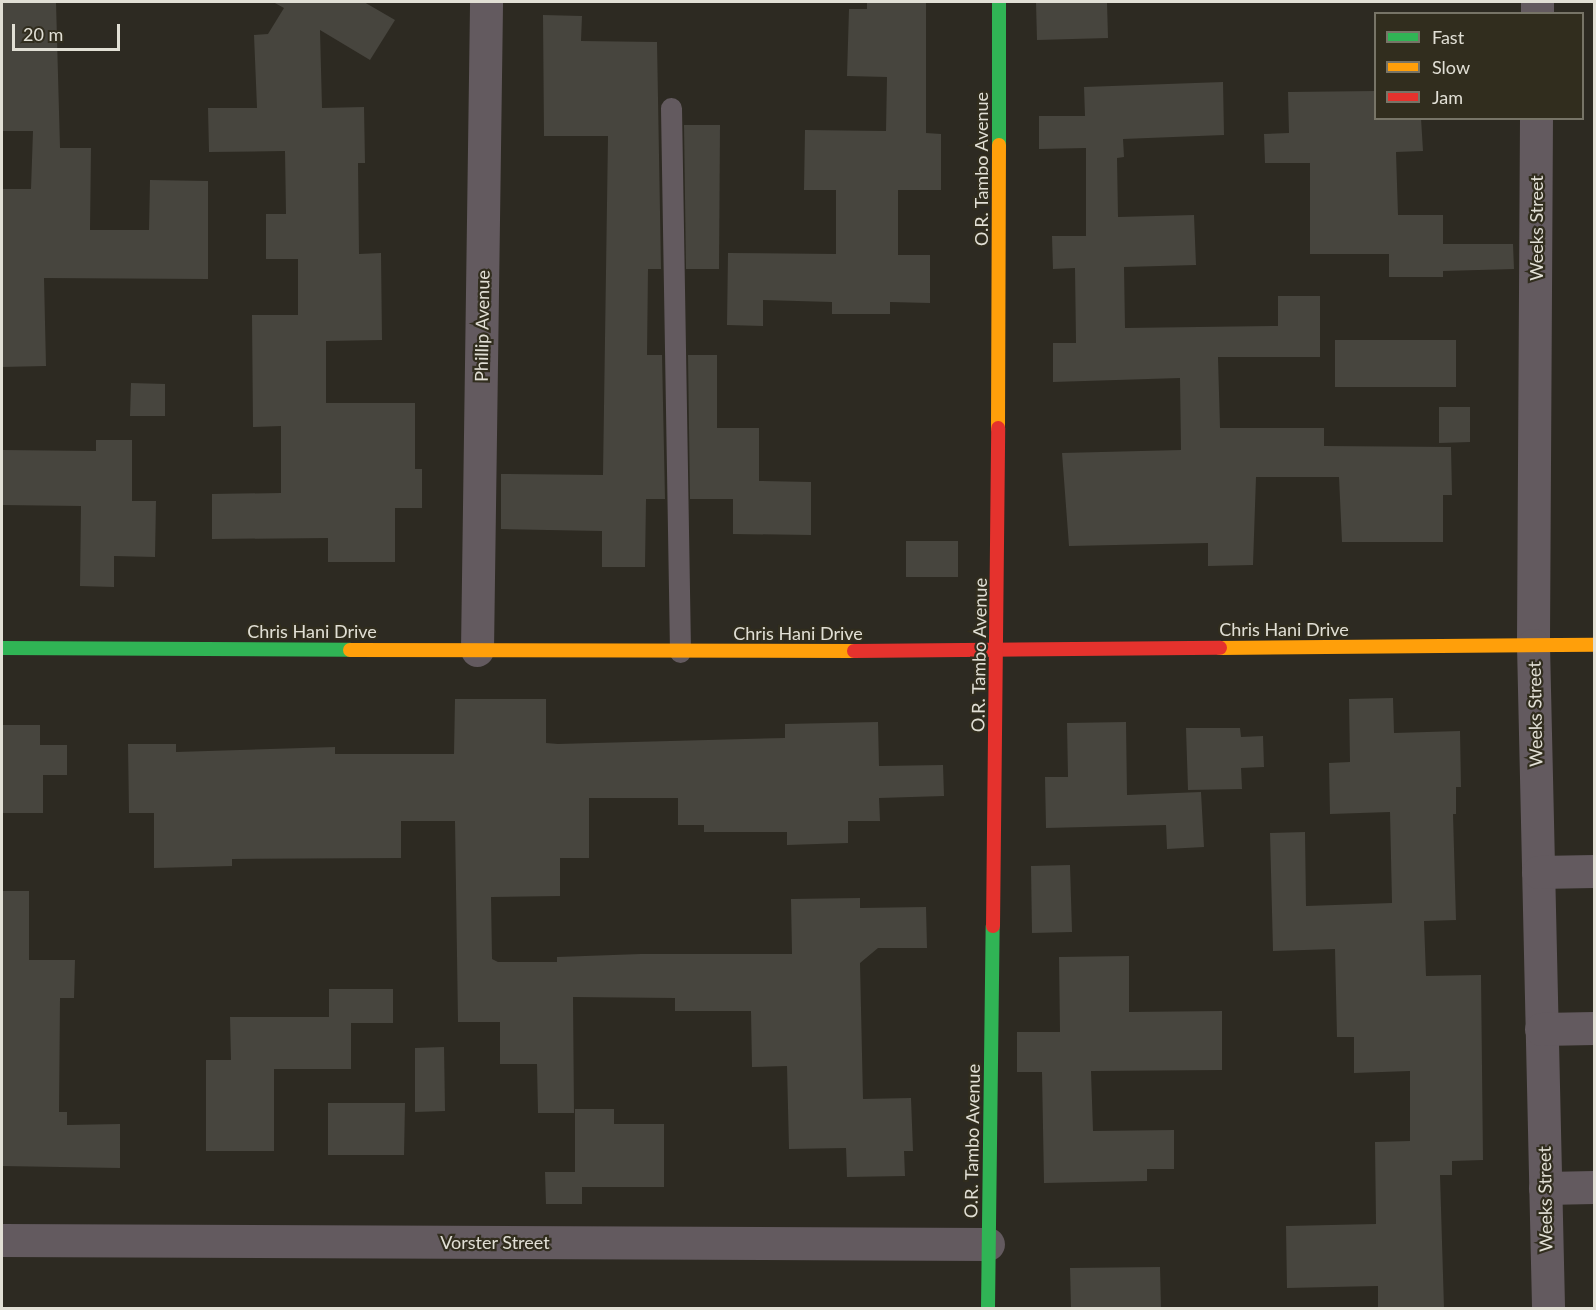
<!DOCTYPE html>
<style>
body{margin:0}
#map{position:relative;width:1596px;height:1310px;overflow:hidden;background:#2d2a22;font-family:Lato,sans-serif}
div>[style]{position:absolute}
.building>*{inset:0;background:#47453e}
.lane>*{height:21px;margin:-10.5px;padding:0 10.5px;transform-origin:10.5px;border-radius:10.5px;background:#635a5f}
.street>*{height:33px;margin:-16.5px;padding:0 16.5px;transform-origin:16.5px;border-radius:16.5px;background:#635a5f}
.fast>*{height:14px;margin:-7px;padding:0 7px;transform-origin:7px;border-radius:7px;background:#30b455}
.slow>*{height:14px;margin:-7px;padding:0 7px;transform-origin:7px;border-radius:7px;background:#ff9f0a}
.jam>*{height:14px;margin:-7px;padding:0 7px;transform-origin:7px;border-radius:7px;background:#e5322d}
span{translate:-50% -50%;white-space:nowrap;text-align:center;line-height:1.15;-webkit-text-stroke:4.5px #312d1e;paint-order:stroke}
.street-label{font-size:18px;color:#e1dfd5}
.frame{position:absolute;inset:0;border:3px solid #e1dfd5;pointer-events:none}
.legend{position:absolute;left:1374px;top:12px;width:210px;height:108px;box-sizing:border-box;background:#312d1e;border:2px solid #777467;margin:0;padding:8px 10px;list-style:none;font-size:18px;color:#e1dfd5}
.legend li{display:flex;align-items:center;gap:12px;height:30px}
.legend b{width:30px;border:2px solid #777467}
.scale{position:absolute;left:12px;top:24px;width:108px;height:27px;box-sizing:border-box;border:3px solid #e1dfd5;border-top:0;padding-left:8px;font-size:18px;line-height:21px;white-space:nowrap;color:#e1dfd5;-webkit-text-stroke:4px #312d1e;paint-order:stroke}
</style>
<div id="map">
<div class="building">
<div style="clip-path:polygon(2px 2px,56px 2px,60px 148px,91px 148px,90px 230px,149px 230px,150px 180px,208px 181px,208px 279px,44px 278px,46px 366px,2px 367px,2px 189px,31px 189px,33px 131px,2px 131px)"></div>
<div style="clip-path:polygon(273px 2px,364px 2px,395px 20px,370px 60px,320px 30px,322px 108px,364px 107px,365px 163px,358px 163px,359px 254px,381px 253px,382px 340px,326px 341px,326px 403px,415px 403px,415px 469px,422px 469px,422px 508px,395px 508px,395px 562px,328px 562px,328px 538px,212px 539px,212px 494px,281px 493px,281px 426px,253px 427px,252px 315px,298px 315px,298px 259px,266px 259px,266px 214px,286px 214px,285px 151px,209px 152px,208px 108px,257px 108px,254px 35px,268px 34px,284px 8px)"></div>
<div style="clip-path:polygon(867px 2px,926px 2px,926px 133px,941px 134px,941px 190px,898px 190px,898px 255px,930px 255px,930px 303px,890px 302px,890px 314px,832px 314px,832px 302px,763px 300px,763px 326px,727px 325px,728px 253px,836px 254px,836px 190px,804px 190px,805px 130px,886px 131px,887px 77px,847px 76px,849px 9px,867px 9px)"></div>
<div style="clip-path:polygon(1036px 2px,1107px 2px,1108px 38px,1037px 40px)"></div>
<div style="clip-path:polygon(543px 15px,582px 16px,581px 41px,657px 42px,661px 269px,648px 269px,647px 355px,662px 355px,665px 499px,646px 499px,645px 567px,602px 567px,602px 531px,501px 529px,501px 474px,603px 475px,608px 136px,544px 136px)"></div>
<div style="clip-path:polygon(1223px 82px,1224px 135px,1123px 139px,1124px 157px,1117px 158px,1118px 217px,1194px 215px,1196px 265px,1124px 267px,1125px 328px,1278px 326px,1278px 296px,1320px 296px,1320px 357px,1218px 357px,1220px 428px,1324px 428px,1324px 446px,1451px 447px,1452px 495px,1443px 495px,1443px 542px,1342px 542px,1339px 477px,1256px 477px,1253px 565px,1208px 566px,1208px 543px,1069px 546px,1062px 453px,1181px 450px,1180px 378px,1053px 382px,1053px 343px,1076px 343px,1075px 268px,1053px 269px,1052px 236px,1086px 236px,1086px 148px,1039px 149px,1039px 116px,1085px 116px,1084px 87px)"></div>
<div style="clip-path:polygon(1376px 91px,1376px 118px,1421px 118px,1423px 151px,1396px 152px,1398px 215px,1443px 215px,1443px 244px,1513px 244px,1514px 269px,1443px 271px,1443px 277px,1389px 277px,1389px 254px,1310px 254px,1310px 163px,1265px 163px,1264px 134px,1289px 133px,1288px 92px)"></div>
<div style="clip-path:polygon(684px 125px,720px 125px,719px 269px,686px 269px)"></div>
<div style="clip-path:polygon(1335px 340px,1456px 340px,1456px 387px,1335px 387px)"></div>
<div style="clip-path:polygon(688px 355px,717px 355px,717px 428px,759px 428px,759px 481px,811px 482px,811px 535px,733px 534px,733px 499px,690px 499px)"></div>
<div style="clip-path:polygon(131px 383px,165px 384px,165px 416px,130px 416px)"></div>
<div style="clip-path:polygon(1439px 407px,1470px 407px,1470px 442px,1439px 443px)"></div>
<div style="clip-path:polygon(96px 440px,132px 440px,132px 501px,156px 501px,155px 557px,114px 556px,114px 587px,80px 586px,81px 506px,2px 505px,2px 450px,96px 451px)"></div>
<div style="clip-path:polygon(906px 541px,958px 541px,958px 577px,906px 577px)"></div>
<div style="clip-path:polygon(1393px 698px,1394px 733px,1460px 731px,1461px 787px,1456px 787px,1456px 814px,1453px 814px,1456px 920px,1424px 921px,1426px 976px,1481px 975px,1483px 1160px,1452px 1161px,1452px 1175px,1440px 1175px,1444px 1308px,1378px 1308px,1378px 1286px,1287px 1288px,1286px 1226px,1376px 1224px,1375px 1142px,1410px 1141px,1410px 1071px,1354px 1073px,1354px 1037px,1337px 1037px,1335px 949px,1273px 951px,1270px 833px,1305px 832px,1306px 906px,1392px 903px,1390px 812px,1330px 814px,1329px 763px,1350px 762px,1349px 699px)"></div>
<div style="clip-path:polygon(455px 699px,546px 699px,546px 743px,558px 744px,785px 738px,785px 724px,878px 722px,879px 766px,943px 765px,944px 796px,879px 798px,880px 821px,848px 821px,848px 843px,787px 845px,787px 832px,704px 832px,704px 825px,678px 825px,678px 798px,589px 798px,589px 858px,560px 858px,560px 896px,491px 897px,492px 959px,498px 962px,557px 962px,557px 957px,641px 954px,792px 954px,791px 899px,860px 898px,860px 908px,926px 907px,927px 948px,878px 948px,860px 963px,863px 1099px,911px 1098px,913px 1151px,904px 1151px,905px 1176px,847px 1177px,846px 1148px,789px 1149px,787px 1066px,752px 1067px,751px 1011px,675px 1011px,675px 998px,573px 997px,574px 1113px,538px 1113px,537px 1064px,500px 1064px,500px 1022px,458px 1022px,455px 821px,401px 821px,401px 858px,232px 859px,232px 866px,154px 868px,154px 813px,129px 813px,128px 744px,176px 744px,176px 752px,335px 747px,335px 754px,454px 754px)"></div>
<div style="clip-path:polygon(1126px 722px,1127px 795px,1201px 792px,1204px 847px,1167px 849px,1166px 825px,1046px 828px,1045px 777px,1068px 777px,1067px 723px)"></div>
<div style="clip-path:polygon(2px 725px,40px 725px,40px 745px,67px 745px,67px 775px,43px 775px,43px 813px,2px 813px)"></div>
<div style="clip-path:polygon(1186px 728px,1240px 728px,1241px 737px,1263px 736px,1264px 767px,1241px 768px,1242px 789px,1188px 790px)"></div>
<div style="clip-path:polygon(1070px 865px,1072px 932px,1032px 933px,1031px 866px)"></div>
<div style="clip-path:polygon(2px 891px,29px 891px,29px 960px,75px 960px,74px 998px,60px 998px,59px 1112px,67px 1112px,67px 1125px,120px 1124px,120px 1168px,2px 1166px)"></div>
<div style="clip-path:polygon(1129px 956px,1129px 1012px,1222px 1011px,1222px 1070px,1091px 1071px,1093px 1131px,1174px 1130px,1174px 1169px,1147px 1169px,1147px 1181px,1044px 1183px,1042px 1072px,1017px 1072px,1017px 1032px,1060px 1032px,1059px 957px)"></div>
<div style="clip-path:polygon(329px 989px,393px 989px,393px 1023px,351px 1023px,351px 1069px,274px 1069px,274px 1151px,206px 1151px,206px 1060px,231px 1060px,230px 1017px,329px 1017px)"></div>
<div style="clip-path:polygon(444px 1047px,445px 1111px,415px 1112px,415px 1048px)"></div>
<div style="clip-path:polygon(328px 1103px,405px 1103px,404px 1155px,328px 1155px)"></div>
<div style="clip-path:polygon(575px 1109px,614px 1109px,614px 1124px,664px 1124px,664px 1187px,582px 1187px,582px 1204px,546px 1204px,545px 1172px,575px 1172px)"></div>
<div style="clip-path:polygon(1160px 1267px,1161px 1308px,1071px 1308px,1070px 1268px)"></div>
</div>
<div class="lane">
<div style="left:671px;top:108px;width:544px;rotate:89.05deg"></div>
</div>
<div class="street">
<div style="left:1537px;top:14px;width:12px;rotate:-90deg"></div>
<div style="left:1536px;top:118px;width:527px;rotate:90.33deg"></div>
<div style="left:1533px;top:645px;width:663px;rotate:88.7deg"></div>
<div style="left:477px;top:650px;width:648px;rotate:-89.2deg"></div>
<div style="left:1538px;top:872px;width:56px;rotate:-1deg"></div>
<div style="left:1541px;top:1029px;width:53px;rotate:-1.1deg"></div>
<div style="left:1545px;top:1188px;width:49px;rotate:-1.2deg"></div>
<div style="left:2px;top:1240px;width:986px;rotate:0.23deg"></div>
</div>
<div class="fast">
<div style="left:999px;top:145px;width:143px;rotate:-90deg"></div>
<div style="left:2px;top:648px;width:348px;rotate:0.3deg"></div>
<div style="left:988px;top:1308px;width:382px;rotate:-89.3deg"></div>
</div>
<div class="slow">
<div style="left:998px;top:428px;width:283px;rotate:-89.8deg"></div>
<div style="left:1220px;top:648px;width:374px;rotate:-0.5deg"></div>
<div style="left:350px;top:650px;width:504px;rotate:0.11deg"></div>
</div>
<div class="jam">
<div style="left:854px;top:651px;width:366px;rotate:-0.5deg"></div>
<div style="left:993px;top:926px;width:498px;rotate:-89.4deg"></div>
</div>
<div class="street-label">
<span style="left:981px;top:169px;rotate:-90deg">O.R. Tambo Avenue</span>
<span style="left:1536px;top:228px;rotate:-90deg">Weeks Street</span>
<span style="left:482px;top:326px;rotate:-89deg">Phillip Avenue</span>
<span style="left:1284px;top:629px">Chris Hani Drive</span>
<span style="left:312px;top:631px">Chris Hani Drive</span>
<span style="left:798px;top:633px">Chris Hani Drive</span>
<span style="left:979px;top:655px;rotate:-89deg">O.R. Tambo Avenue</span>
<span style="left:1535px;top:714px;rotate:-91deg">Weeks Street</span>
<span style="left:972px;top:1141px;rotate:-89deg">O.R. Tambo Avenue</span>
<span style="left:1545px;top:1199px;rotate:-91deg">Weeks Street</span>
<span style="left:495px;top:1242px">Vorster Street</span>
</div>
<div class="frame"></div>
<ul class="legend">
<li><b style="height:8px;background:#30b455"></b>Fast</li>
<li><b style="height:8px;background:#ff9f0a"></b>Slow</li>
<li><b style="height:8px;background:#e5322d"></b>Jam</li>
</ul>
<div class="scale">20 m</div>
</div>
